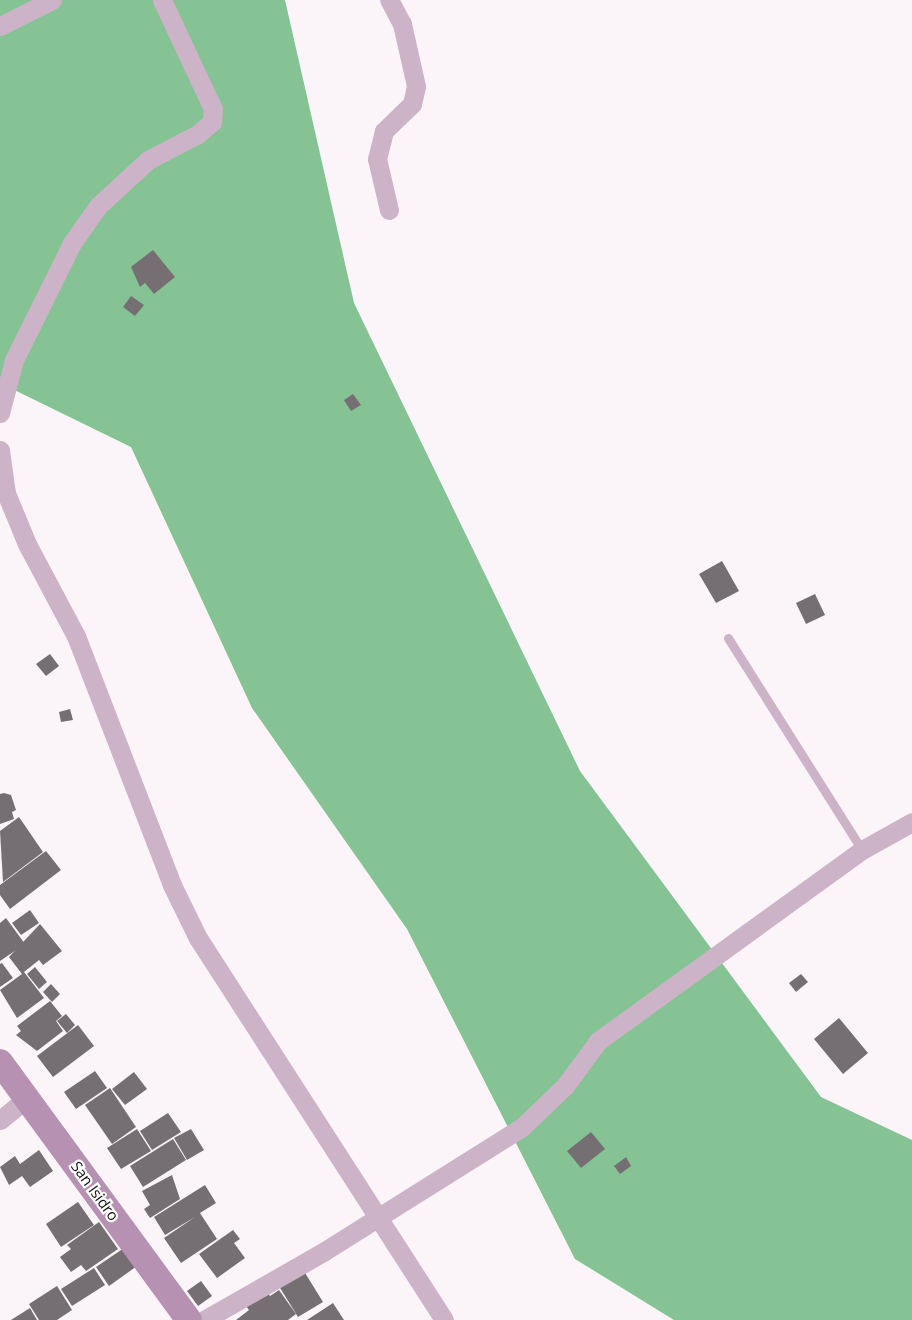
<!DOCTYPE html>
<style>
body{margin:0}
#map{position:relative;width:912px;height:1320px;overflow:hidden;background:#fbf5fa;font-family:"Open Sans",sans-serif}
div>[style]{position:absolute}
.forest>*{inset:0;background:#85c294}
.building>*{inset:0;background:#756f74}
.lane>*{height:9px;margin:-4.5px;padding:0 4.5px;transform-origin:4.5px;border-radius:4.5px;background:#cdb3c8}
.street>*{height:19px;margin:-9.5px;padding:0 9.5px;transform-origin:9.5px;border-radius:9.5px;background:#cdb3c8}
.secondary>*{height:26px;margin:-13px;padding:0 13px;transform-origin:13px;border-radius:13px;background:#b791b1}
span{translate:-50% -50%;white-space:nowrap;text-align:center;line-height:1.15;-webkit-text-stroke:4.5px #fff;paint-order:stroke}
.street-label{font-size:15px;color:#110f11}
</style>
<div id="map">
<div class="forest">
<div style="clip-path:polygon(0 0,285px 0,354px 303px,580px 771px,821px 1097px,912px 1140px,912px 1320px,674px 1320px,575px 1259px,407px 929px,252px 708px,131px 447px,0 383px)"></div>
</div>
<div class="building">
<div style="clip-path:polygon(153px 250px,175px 277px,154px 294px,145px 283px,140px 287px,131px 267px)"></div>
<div style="clip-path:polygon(131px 296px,144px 305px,135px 316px,123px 307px)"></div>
<div style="clip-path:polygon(353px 394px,361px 405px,351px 411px,344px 400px)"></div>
<div style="clip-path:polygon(722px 561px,739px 591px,716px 603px,699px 574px)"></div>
<div style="clip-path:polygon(815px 594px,825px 615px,806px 624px,796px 603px)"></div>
<div style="clip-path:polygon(50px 654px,59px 666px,46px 676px,36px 664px)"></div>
<div style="clip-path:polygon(70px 709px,73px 720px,61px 722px,59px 712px)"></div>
<div style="clip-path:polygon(4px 793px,11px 795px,16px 810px,12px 812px,14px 819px,0 824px,0 794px)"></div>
<div style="clip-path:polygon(19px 817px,43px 852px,3px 882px,0 831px)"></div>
<div style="clip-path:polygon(46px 851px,61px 870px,10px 909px,0 895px,0 885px)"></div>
<div style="clip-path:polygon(30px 910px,39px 923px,21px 935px,12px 923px)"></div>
<div style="clip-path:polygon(6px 918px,25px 944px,0 961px,0 923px)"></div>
<div style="clip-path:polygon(40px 924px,62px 951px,43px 965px,39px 960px,24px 972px,44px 998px,17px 1018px,0 990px,22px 974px,9px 957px)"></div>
<div style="clip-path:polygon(2px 963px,13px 978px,0 987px,0 964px)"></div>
<div style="clip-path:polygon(35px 967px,47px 982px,39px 989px,27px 974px)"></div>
<div style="clip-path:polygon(801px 974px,808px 982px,796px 992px,789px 983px)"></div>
<div style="clip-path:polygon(51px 984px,60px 994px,52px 1002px,43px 992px)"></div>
<div style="clip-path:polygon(50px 1001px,62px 1016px,56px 1021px,63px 1031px,37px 1051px,16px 1035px,21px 1031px,17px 1026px)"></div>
<div style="clip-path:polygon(66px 1014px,75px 1025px,67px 1033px,57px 1021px)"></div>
<div style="clip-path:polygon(839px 1018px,868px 1053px,843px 1074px,814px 1039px)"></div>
<div style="clip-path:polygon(78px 1025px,94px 1046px,53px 1077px,37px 1056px)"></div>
<div style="clip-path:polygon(95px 1071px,107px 1088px,76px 1109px,64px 1092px)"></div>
<div style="clip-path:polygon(134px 1072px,147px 1089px,125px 1105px,112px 1089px)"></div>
<div style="clip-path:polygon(110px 1088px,136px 1127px,112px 1144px,85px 1105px)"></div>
<div style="clip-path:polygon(168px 1113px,181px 1132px,152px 1150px,140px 1131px)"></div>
<div style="clip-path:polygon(137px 1129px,151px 1151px,121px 1169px,107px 1148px)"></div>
<div style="clip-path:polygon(191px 1129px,204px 1150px,187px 1160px,174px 1138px)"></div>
<div style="clip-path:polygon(591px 1132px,605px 1149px,581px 1168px,567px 1151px)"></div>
<div style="clip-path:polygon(173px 1139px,186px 1160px,143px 1187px,130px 1166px)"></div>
<div style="clip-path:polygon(39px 1150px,53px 1171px,30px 1187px,22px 1176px,9px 1185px,0 1167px,15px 1156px,20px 1164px)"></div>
<div style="clip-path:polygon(626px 1157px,631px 1166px,620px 1174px,614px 1166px)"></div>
<div style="clip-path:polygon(172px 1175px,180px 1199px,150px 1218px,144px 1209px,150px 1205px,142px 1191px)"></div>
<div style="clip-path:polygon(205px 1185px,216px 1203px,200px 1213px,217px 1239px,181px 1263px,164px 1238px,195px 1217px,165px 1235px,154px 1217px)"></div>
<div style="clip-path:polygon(78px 1202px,94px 1225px,61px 1247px,46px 1224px)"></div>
<div style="clip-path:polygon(99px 1222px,118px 1249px,86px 1271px,81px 1265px,71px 1272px,60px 1257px,71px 1249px,67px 1245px)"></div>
<div style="clip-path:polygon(233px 1230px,240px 1239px,234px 1243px,245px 1258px,217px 1278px,199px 1254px)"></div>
<div style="clip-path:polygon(124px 1248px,137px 1266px,109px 1286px,96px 1267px)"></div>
<div style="clip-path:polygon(94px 1268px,105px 1285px,72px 1306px,61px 1289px)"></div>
<div style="clip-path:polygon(302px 1268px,323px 1302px,298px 1317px,277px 1283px)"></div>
<div style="clip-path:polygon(201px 1281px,212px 1296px,198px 1306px,187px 1291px)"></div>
<div style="clip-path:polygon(57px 1286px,72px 1310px,57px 1320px,39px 1320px,29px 1304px)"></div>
<div style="clip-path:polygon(266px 1290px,270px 1296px,279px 1290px,296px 1314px,288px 1320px,236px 1320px,249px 1310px,245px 1305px)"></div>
<div style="clip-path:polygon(333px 1303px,344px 1320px,307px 1320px)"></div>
<div style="clip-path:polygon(30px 1308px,37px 1320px,11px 1320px)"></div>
</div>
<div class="lane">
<div style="left:728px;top:638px;width:251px;rotate:57.7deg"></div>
</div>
<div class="street">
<div style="left:0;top:26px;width:58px;rotate:-26.6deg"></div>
<div style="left:389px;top:210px;width:52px;rotate:-103.2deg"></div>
<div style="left:377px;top:159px;width:29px;rotate:-76deg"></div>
<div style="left:384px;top:131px;width:39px;rotate:-44deg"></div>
<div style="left:412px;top:104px;width:18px;rotate:-77deg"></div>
<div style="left:416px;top:86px;width:64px;rotate:-102.7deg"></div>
<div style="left:402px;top:24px;width:27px;rotate:-118deg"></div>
<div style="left:0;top:413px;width:55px;rotate:-75.2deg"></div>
<div style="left:14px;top:360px;width:131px;rotate:-63.6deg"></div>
<div style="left:72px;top:243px;width:45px;rotate:-54.9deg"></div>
<div style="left:98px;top:206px;width:68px;rotate:-42.6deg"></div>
<div style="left:148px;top:160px;width:56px;rotate:-27.5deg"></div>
<div style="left:198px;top:134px;width:18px;rotate:-41deg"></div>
<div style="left:212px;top:122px;width:13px;rotate:-86deg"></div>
<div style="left:213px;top:109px;width:120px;rotate:-115.1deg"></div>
<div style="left:0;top:450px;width:43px;rotate:82.1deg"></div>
<div style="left:6px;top:493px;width:55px;rotate:67.6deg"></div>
<div style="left:27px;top:544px;width:104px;rotate:62deg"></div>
<div style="left:76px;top:636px;width:267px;rotate:68.9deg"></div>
<div style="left:172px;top:885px;width:59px;rotate:63.9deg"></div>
<div style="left:198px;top:938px;width:454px;rotate:57.2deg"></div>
<div style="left:0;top:1120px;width:35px;rotate:-39deg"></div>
<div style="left:204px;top:1320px;width:137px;rotate:-29.7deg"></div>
<div style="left:323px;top:1252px;width:234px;rotate:-32.1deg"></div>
<div style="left:521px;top:1128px;width:61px;rotate:-43.7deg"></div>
<div style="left:565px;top:1086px;width:56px;rotate:-53.7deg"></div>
<div style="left:598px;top:1041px;width:326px;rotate:-35.9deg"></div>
<div style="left:862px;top:850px;width:57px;rotate:-29.2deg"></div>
</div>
<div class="secondary">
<div style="left:0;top:1062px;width:320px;rotate:53.8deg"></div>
</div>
<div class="street-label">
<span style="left:95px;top:1191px;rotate:54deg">San Isidro</span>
</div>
</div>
